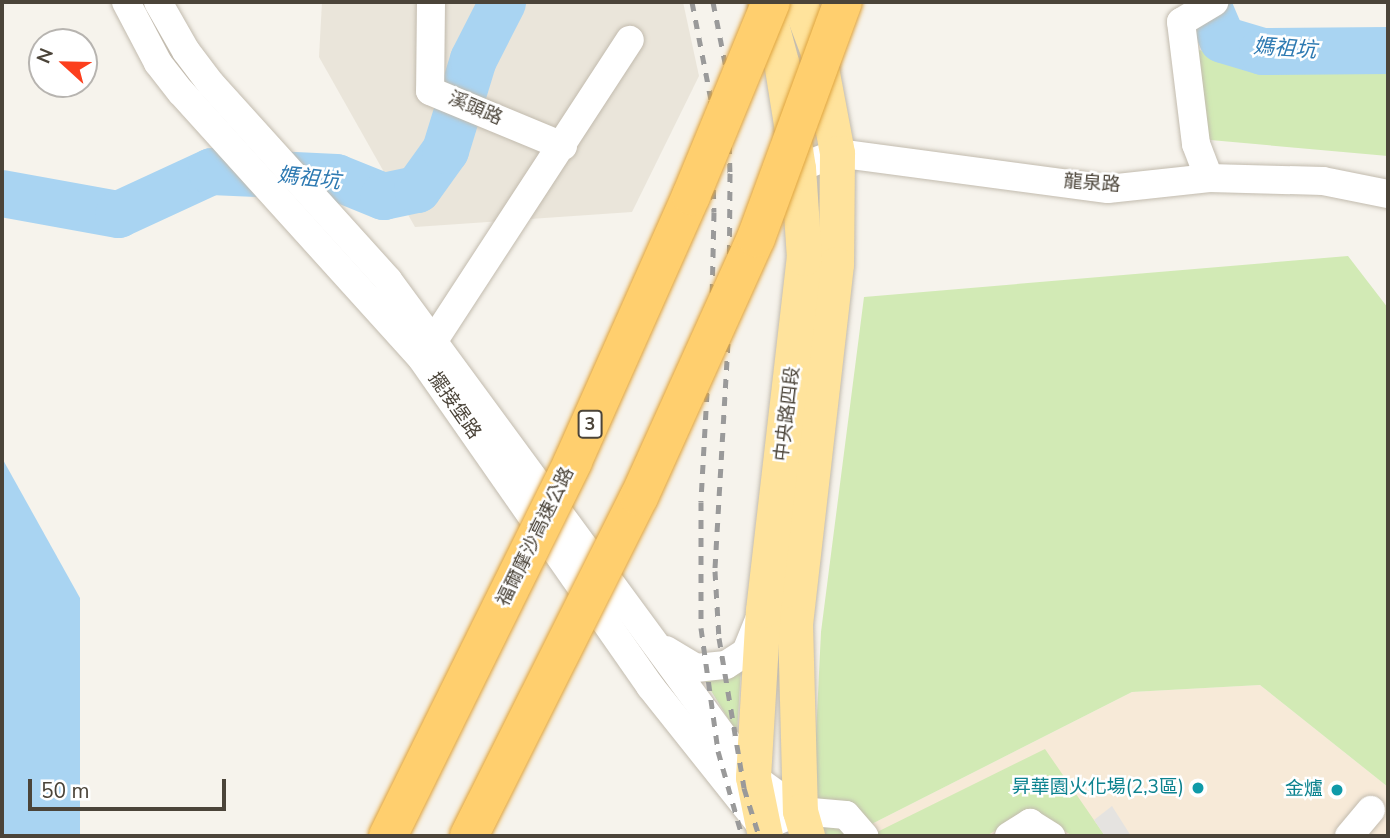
<!DOCTYPE html>
<meta charset="utf-8">
<style>
body{margin:0}
#map{position:relative;width:1390px;height:838px;overflow:hidden;background:#f6f3ec;font-family:"Nunito Sans","Noto Sans TC",sans-serif}
div>[style]{position:absolute}
.residential>*{inset:0;background:#eae5da}
.commercial>*{inset:0;background:#f7ead8}
.green>*{inset:0;background:#d2eab5}
.parking>*{inset:0;background:#e5e3e0}
.water>*{inset:0;background:#a9d4f2}
.river>*{height:47px;margin:-23.5px;padding:0 23.5px;transform-origin:23.5px;border-radius:23.5px;background:#a9d4f2}
.roads{filter:drop-shadow(0 0 2px #c2bbae) drop-shadow(0 0 2px #c2bbae)}
.minor>*{height:28px;margin:-14px;padding:0 14px;transform-origin:14px;border-radius:14px;background:#fff}
.major>*{height:35px;margin:-17.5px;padding:0 17.5px;transform-origin:17.5px;border-radius:17.5px;background:#ffe39c}
.rail>*{height:5px;margin-top:-2.5px;transform-origin:0;background:repeating-linear-gradient(90deg,#9a9a9a 0 9px,transparent 0 18px)}
.bridges{filter:drop-shadow(0 0 2px #e0a43c) drop-shadow(0 0 2px #e0a43c)}
.highway-bridge>*{height:38px;margin:-19px;padding:0 19px;transform-origin:19px;border-radius:19px;background:#ffcf6e}
.dots>*{width:19px;height:19px;translate:-50% -50%;box-sizing:border-box;border:4px solid #fff;border-radius:50%}
span{translate:-50% -50%;white-space:nowrap;text-align:center;line-height:1.15;-webkit-text-stroke:5px #fff;paint-order:stroke}
.shield-label span{padding:2px 5px;background:#fff;border:2px solid;border-radius:5px;-webkit-text-stroke-width:0}
.shield-label{font-size:18px;color:#4b4439;font-weight:700}
.street-label{font-size:19px;color:#4b4439}
.culture-label{font-size:19px;color:#0d838f}
.right{translate:-100% -50%;text-align:right}
.water-label{font-size:21px;color:#2e7ab2;font-style:italic}
.frame{position:absolute;inset:0;border:4px solid #4b4439;pointer-events:none}
.north{position:absolute;left:28px;top:28px;width:70px;height:70px;box-sizing:border-box;background:#fff;border:2px solid #b7b4b0;border-radius:50%;rotate:292deg;font-size:19px;font-weight:700;line-height:28px;text-align:center;color:#4b4439}
.north::after{content:'';display:block;margin:auto;width:24px;height:32px;background:#fc3f1d;clip-path:polygon(50% 0,100% 100%,50% 72%,0 100%)}
.scale{position:absolute;left:28px;top:779px;width:198px;height:32px;box-sizing:border-box;border:4px solid #4b4439;border-top:0;padding-left:9px;font-size:21px;line-height:24px;white-space:nowrap;color:#4b4439;-webkit-text-stroke:5px #fff;paint-order:stroke}
</style>
<div id="map">
<div class="residential">
<div style="clip-path:polygon(322px 2px,683px 2px,699px 76px,632px 212px,415px 227px,319px 57px)"></div>
</div>
<div class="commercial">
<div style="clip-path:polygon(1260px 685px,1388px 787px,1388px 836px,848px 836px,1132px 692px)"></div>
</div>
<div class="green">
<div style="clip-path:polygon(1198px 50px,1342px 68px,1388px 61px,1388px 156px,1188px 138px)"></div>
<div style="clip-path:polygon(1348px 256px,1388px 308px,1388px 787px,1260px 685px,1132px 692px,848px 836px,818px 836px,812px 818px,821px 632px,864px 297px)"></div>
<div style="clip-path:polygon(741px 668px,737px 733px,705px 681px)"></div>
<div style="clip-path:polygon(1045px 749px,1105px 836px,1073px 836px,1030px 811px,986px 836px,873px 834px)"></div>
</div>
<div class="parking">
<div style="clip-path:polygon(1112px 806px,1131px 836px,1105px 836px,1094px 820px)"></div>
</div>
<div class="water">
<div style="clip-path:polygon(2px 458px,80px 598px,80px 836px,2px 836px)"></div>
</div>
<div class="river">
<div style="left:1206px;top:2px;width:40px;rotate:66.6deg"></div>
<div style="left:1222px;top:39px;width:42px;rotate:16.7deg"></div>
<div style="left:1262px;top:51px;width:126px;rotate:-0.5deg"></div>
<div style="left:2px;top:193px;width:118px;rotate:10.3deg"></div>
<div style="left:118px;top:214px;width:102px;rotate:-24.8deg"></div>
<div style="left:211px;top:171px;width:125px;rotate:2.7deg"></div>
<div style="left:336px;top:177px;width:51px;rotate:22deg"></div>
<div style="left:383px;top:196px;width:35px;rotate:-12deg"></div>
<div style="left:417px;top:189px;width:48px;rotate:-54.3deg"></div>
<div style="left:445px;top:150px;width:95px;rotate:-72.9deg"></div>
<div style="left:473px;top:59px;width:64px;rotate:-63deg"></div>
</div>
<div class="roads">
<div class="minor">
<div style="left:126px;top:2px;width:69px;rotate:62.3deg"></div>
<div style="left:158px;top:63px;width:37px;rotate:52deg"></div>
<div style="left:181px;top:92px;width:360px;rotate:47.9deg"></div>
<div style="left:422px;top:359px;width:399px;rotate:55.1deg"></div>
<div style="left:650px;top:686px;width:180px;rotate:51.5deg"></div>
<div style="left:762px;top:827px;width:41px;rotate:-22.8deg"></div>
<div style="left:800px;top:811px;width:46px;rotate:5deg"></div>
<div style="left:846px;top:815px;width:28px;rotate:49deg"></div>
<div style="left:158px;top:2px;width:56px;rotate:60.3deg"></div>
<div style="left:186px;top:51px;width:41px;rotate:52.9deg"></div>
<div style="left:211px;top:84px;width:264px;rotate:47.9deg"></div>
<div style="left:388px;top:280px;width:617px;rotate:53.71deg"></div>
<div style="left:753px;top:777px;width:58px;rotate:35.9deg"></div>
<div style="left:431px;top:2px;width:89px;rotate:90.6deg"></div>
<div style="left:430px;top:91px;width:144px;rotate:22.5deg"></div>
<div style="left:798px;top:168px;width:42px;rotate:-21deg"></div>
<div style="left:837px;top:153px;width:273px;rotate:7.6deg"></div>
<div style="left:1108px;top:189px;width:102px;rotate:-6.2deg"></div>
<div style="left:1209px;top:178px;width:114px;rotate:1.5deg"></div>
<div style="left:1323px;top:181px;width:66px;rotate:11.3deg"></div>
<div style="left:1209px;top:178px;width:36px;rotate:-111deg"></div>
<div style="left:1196px;top:144px;width:123px;rotate:-97deg"></div>
<div style="left:1181px;top:22px;width:39px;rotate:-31deg"></div>
<div style="left:425px;top:354px;width:375px;rotate:-56.9deg"></div>
<div style="left:666px;top:650px;width:35px;rotate:31deg"></div>
<div style="left:696px;top:668px;width:30px;rotate:-6deg"></div>
<div style="left:726px;top:665px;width:24px;rotate:-33deg"></div>
<div style="left:746px;top:652px;width:35px;rotate:-68deg"></div>
<div style="left:1009px;top:836px;width:25px;rotate:-32deg"></div>
<div style="left:1030px;top:823px;width:25px;rotate:32deg"></div>
<div style="left:1349px;top:836px;width:34px;rotate:-50deg"></div>
</div>
<div class="major">
<div style="left:799px;top:2px;width:53px;rotate:69.2deg"></div>
<div style="left:818px;top:52px;width:103px;rotate:79.3deg"></div>
<div style="left:837px;top:153px;width:111px;rotate:90.5deg"></div>
<div style="left:836px;top:264px;width:361px;rotate:96.5deg"></div>
<div style="left:795px;top:623px;width:188px;rotate:88.5deg"></div>
<div style="left:800px;top:811px;width:26px;rotate:74deg"></div>
<div style="left:765px;top:836px;width:60px;rotate:-101.5deg"></div>
<div style="left:753px;top:777px;width:167px;rotate:-86.6deg"></div>
<div style="left:763px;top:610px;width:354px;rotate:-83.4deg"></div>
<div style="left:804px;top:258px;width:90px;rotate:-93.8deg"></div>
<div style="left:798px;top:168px;width:107px;rotate:-99.1deg"></div>
<div style="left:781px;top:62px;width:62px;rotate:-104.9deg"></div>
</div>
</div>
<div class="rail">
<div style="left:692px;top:2px;width:100px;rotate:79deg"></div>
<div style="left:711px;top:100px;width:112px;rotate:88.5deg"></div>
<div style="left:714px;top:212px;width:91px;rotate:91.3deg"></div>
<div style="left:712px;top:303px;width:199px;rotate:93.2deg"></div>
<div style="left:701px;top:502px;width:126px;rotate:90deg"></div>
<div style="left:701px;top:628px;width:124px;rotate:82.1deg"></div>
<div style="left:718px;top:751px;width:88px;rotate:74.2deg"></div>
<div style="left:713px;top:2px;width:72px;rotate:78.8deg"></div>
<div style="left:727px;top:73px;width:100px;rotate:88.3deg"></div>
<div style="left:730px;top:173px;width:152px;rotate:90.4deg"></div>
<div style="left:729px;top:325px;width:246px;rotate:93.3deg"></div>
<div style="left:715px;top:571px;width:67px;rotate:86.6deg"></div>
<div style="left:719px;top:638px;width:152px;rotate:80.5deg"></div>
<div style="left:744px;top:788px;width:50px;rotate:72.6deg"></div>
</div>
<div class="bridges">
<div class="highway-bridge">
<div style="left:388px;top:836px;width:418px;rotate:-63.7deg"></div>
<div style="left:573px;top:461px;width:290px;rotate:-66deg"></div>
<div style="left:691px;top:196px;width:210px;rotate:-67.6deg"></div>
<div style="left:469px;top:836px;width:379px;rotate:-63.4deg"></div>
<div style="left:639px;top:497px;width:284px;rotate:-65.7deg"></div>
<div style="left:756px;top:238px;width:252px;rotate:-69.8deg"></div>
</div>
</div>
<div class="dots">
<div style="left:1198px;top:788px;background:#0f9aa8"></div>
<div style="left:1337px;top:790px;background:#0f9aa8"></div>
</div>
<div class="shield-label">
<span style="left:590px;top:424px">3</span>
</div>
<div class="street-label">
<span style="left:475px;top:109px;rotate:23deg">溪頭路</span>
<span style="left:1092px;top:184px;rotate:4deg">龍泉路</span>
<span style="left:454px;top:406px;rotate:55deg">擺接堡路</span>
<span style="left:788px;top:414px;rotate:-83deg">中央路四段</span>
<span style="left:536px;top:537px;rotate:-64deg">福爾摩沙高速公路</span>
</div>
<div class="culture-label">
<span class="right" style="left:1184px;top:788px">昇華園火化場(2,3區)</span>
<span class="right" style="left:1323px;top:790px">金爐</span>
</div>
<div class="water-label">
<span style="left:1285px;top:48px;rotate:4deg">媽祖坑</span>
<span style="left:309px;top:178px;rotate:6deg">媽祖坑</span>
</div>
<div class="frame"></div>
<div class="north">N</div>
<div class="scale">50 m</div>
</div>
